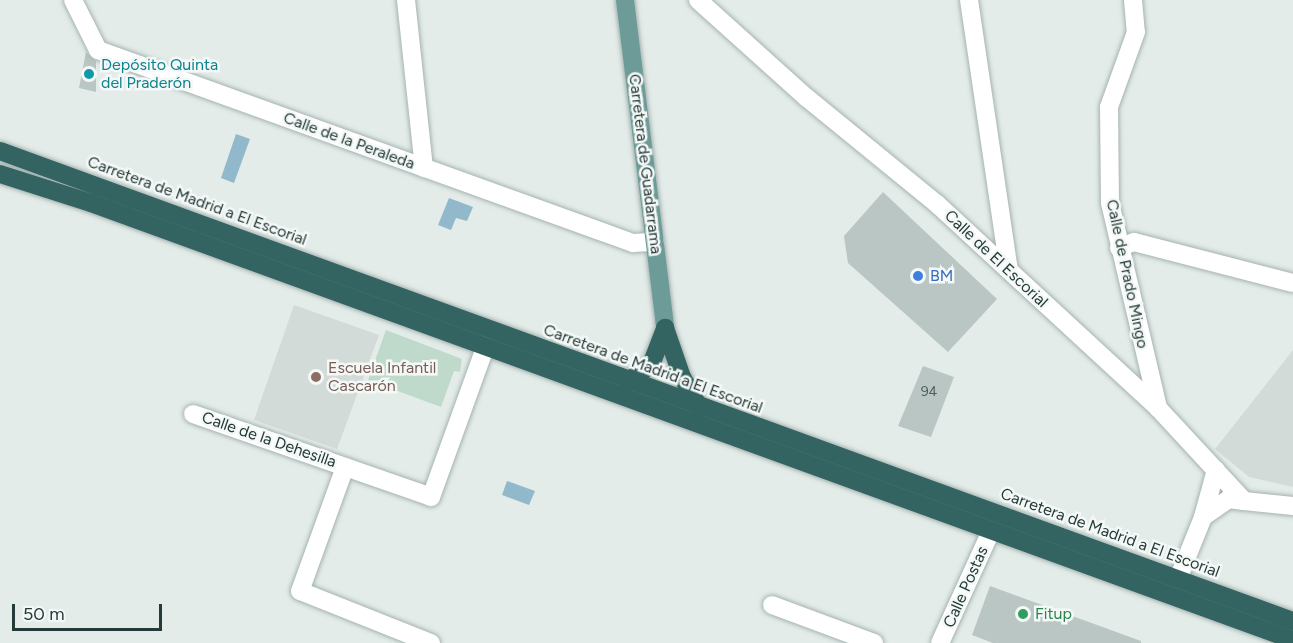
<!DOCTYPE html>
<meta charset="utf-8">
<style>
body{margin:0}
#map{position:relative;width:1293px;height:643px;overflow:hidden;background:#e3ece9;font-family:Figtree,sans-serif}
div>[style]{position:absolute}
.built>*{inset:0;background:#d2dbd8}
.green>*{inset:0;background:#bfdacb}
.water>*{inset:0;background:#91b9cb}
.building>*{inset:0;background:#b9c6c3}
.roads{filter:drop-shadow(0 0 2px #a6b3b1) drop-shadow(0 0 2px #a6b3b1)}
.minor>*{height:18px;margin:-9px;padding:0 9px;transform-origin:9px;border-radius:9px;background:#fff}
.major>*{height:18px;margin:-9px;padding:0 9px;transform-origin:9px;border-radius:9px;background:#6d9c98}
.highway>*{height:18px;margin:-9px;padding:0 9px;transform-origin:9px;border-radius:9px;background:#346462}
.dots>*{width:16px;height:16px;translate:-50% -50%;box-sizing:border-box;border:3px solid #f4f8f7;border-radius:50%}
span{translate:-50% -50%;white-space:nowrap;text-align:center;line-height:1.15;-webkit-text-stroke:5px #f4f8f7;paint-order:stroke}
.number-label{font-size:14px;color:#4a5e5c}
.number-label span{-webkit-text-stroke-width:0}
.culture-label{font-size:16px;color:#0d838f}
.left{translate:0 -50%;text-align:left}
.street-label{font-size:16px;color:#253b39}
.shop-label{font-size:16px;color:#366cbe}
.education-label{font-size:16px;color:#785e54}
.leisure-label{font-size:16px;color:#27864d}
.scale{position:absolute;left:12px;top:604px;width:150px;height:27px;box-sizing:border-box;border:3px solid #253b39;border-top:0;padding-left:8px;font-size:18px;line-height:21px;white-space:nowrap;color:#253b39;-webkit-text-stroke:4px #f4f8f7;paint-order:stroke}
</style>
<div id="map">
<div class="built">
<div style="clip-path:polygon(294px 305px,379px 335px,337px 449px,254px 420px)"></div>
<div style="clip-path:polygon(1293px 350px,1293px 487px,1249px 477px,1215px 449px)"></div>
</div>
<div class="green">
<div style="clip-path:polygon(386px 330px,462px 359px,460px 372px,454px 371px,441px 407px,368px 380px)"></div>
</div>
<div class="water">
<div style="clip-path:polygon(236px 134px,250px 139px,234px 183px,221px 178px)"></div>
<div style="clip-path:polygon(449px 198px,473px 207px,467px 221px,456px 218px,451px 230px,438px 225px)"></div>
<div style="clip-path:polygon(507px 481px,535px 491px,529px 505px,502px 495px)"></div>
</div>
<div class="building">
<div style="clip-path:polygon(86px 52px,96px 61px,96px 92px,79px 88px)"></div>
<div style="clip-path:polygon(883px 192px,997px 299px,948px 352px,848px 263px,844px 236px)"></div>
<div style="clip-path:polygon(923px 366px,954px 377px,931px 437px,898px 426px)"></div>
<div style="clip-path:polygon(990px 586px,1141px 641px,1141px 643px,993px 643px,972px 635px)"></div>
</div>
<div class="roads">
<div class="minor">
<div style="left:73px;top:0;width:56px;rotate:63.4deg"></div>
<div style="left:98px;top:50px;width:569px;rotate:19.84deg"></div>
<div style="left:633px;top:243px;width:22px;rotate:-3deg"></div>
<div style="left:406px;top:0;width:169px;rotate:83.9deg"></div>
<div style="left:698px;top:0;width:147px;rotate:42deg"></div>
<div style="left:807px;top:98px;width:168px;rotate:39.2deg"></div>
<div style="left:937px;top:204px;width:301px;rotate:42.7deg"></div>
<div style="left:1158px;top:408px;width:127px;rotate:47.2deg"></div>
<div style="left:1244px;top:501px;width:49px;rotate:5.8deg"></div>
<div style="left:969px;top:0;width:273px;rotate:81.6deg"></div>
<div style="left:1133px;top:0;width:32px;rotate:85deg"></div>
<div style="left:1136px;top:32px;width:80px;rotate:109.8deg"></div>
<div style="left:1109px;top:107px;width:96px;rotate:89.4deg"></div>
<div style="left:1110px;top:203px;width:211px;rotate:76.8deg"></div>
<div style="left:1119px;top:248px;width:16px;rotate:-22deg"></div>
<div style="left:1134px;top:242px;width:164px;rotate:14.5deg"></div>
<div style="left:193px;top:414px;width:252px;rotate:19.2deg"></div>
<div style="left:431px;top:497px;width:162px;rotate:-70.1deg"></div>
<div style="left:345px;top:467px;width:132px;rotate:109.9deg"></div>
<div style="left:300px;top:591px;width:141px;rotate:21.7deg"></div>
<div style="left:1216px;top:470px;width:49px;rotate:105.5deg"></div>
<div style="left:1203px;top:517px;width:32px;rotate:-35deg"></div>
<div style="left:1229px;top:499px;width:15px;rotate:8deg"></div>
<div style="left:1178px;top:579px;width:67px;rotate:-68deg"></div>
<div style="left:772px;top:605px;width:109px;rotate:20.4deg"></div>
<div style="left:940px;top:643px;width:123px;rotate:-65.5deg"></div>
</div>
<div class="major">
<div style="left:625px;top:0;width:330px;rotate:83deg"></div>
</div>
<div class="highway">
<div style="left:0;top:151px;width:1376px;rotate:19.98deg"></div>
<div style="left:0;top:174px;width:96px;rotate:17.7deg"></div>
<div style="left:91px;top:203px;width:1279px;rotate:19.98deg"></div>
<div style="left:665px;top:328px;width:52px;rotate:70.9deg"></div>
<div style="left:682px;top:377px;width:34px;rotate:60deg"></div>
<div style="left:628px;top:381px;width:28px;rotate:-35deg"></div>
<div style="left:651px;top:365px;width:40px;rotate:-69deg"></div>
</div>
</div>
<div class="dots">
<div style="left:89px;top:74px;background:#0f9aa8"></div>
<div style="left:918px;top:276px;background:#3f7fe0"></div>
<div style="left:316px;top:377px;background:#8d6e63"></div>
<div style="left:1023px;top:614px;background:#2e9e5b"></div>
</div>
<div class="number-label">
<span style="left:929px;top:392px">94</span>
</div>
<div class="culture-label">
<span class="left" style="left:101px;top:74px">Depósito Quinta<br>del Praderón</span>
</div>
<div class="street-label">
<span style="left:349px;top:141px;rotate:20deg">Calle de la Peraleda</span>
<span style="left:645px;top:164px;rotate:83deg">Carretera de Guadarrama</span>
<span style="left:197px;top:201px;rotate:20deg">Carretera de Madrid a El Escorial</span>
<span style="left:996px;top:259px;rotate:43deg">Calle de El Escorial</span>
<span style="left:1127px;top:274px;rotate:78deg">Calle de Prado Mingo</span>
<span style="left:653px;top:369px;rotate:20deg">Carretera de Madrid a El Escorial</span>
<span style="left:269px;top:440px;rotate:19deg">Calle de la Dehesilla</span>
<span style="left:1110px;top:533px;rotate:20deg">Carretera de Madrid a El Escorial</span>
<span style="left:966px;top:587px;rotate:-66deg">Calle Postas</span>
</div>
<div class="shop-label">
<span class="left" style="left:930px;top:276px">BM</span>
</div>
<div class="education-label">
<span class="left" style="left:328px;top:377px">Escuela Infantil<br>Cascarón</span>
</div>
<div class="leisure-label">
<span class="left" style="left:1035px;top:614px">Fitup</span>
</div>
<div class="scale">50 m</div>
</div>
